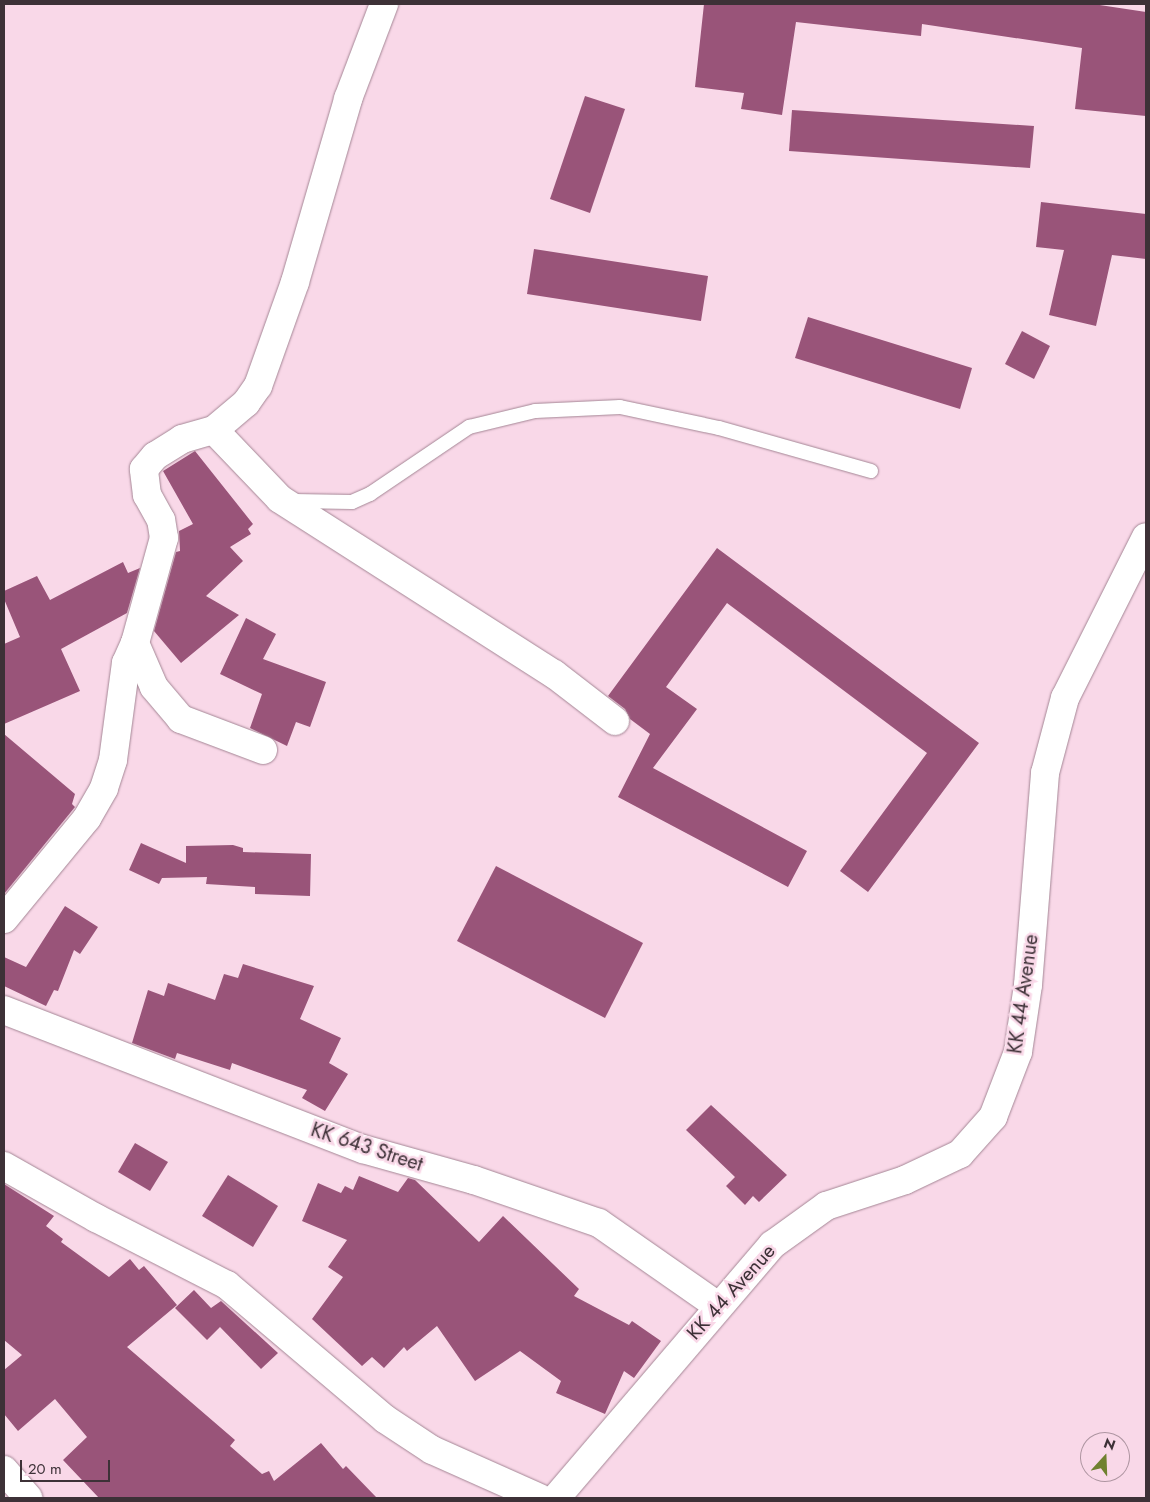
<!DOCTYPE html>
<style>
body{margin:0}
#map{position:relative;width:1150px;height:1502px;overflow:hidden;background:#f9d8e8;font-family:Jost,sans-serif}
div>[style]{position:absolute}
.building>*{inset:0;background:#995479}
.roads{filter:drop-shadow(0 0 1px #a48695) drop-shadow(0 0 1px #a48695)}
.service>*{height:14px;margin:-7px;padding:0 7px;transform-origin:7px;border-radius:7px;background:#fff}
.minor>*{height:28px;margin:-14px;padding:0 14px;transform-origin:14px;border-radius:14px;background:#fff}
.secondary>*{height:28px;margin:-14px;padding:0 14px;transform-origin:14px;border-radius:14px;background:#fff}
span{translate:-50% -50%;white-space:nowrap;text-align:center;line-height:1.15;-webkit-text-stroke:5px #f9d8e8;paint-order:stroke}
.street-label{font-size:20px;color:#3d3137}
.frame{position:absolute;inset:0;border:5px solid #3d3137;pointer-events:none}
.north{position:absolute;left:1080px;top:1432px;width:50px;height:50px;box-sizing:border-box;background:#f9d8e8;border:1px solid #ae95a1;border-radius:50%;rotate:20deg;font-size:14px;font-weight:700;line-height:20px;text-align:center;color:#3d3137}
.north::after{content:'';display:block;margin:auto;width:18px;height:22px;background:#708130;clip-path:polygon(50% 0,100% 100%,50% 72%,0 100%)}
.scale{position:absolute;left:20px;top:1460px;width:90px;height:22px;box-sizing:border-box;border:2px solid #3d3137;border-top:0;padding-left:6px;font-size:15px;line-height:18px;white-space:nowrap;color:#3d3137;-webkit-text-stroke:4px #f9d8e8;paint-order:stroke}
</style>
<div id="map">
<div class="building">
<div style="clip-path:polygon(704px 4px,1093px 4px,1146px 12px,1146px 116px,1075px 109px,1082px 48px,922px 24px,921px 36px,796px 22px,782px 115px,741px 109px,744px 93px,695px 87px)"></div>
<div style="clip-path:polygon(585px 96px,625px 109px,590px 213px,550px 199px)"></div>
<div style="clip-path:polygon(792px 110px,1034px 126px,1030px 168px,789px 151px)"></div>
<div style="clip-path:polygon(1041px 202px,1146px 214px,1146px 259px,1112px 255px,1096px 326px,1049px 315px,1064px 250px,1036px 247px)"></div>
<div style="clip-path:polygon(534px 249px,708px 276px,701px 321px,527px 294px)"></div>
<div style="clip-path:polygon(808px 317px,972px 368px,960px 409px,795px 358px)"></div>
<div style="clip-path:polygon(1022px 331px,1050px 346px,1034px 379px,1005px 364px)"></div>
<div style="clip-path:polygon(195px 451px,253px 524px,248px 529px,251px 534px,230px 547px,243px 561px,206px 596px,239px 615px,181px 663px,154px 631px,176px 552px,180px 551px,179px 531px,193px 524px,163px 471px)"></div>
<div style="clip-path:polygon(717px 548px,979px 743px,868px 892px,840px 871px,927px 753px,727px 603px,666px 687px,697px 709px,653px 768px,807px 851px,788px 887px,618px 797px,650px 734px,630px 719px,625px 709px,608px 696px)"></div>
<div style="clip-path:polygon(123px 562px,128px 573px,140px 568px,127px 613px,61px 649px,80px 691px,4px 724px,4px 644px,20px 637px,4px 599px,4px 591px,37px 576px,50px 600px)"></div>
<div style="clip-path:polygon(246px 618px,276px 634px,263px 659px,326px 682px,310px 727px,296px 722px,287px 746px,250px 728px,262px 694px,220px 674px)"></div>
<div style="clip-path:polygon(4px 734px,75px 794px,72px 804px,75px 807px,4px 894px)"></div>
<div style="clip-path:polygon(141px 843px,186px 863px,186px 846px,233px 845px,243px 848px,243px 852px,311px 854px,310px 896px,255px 894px,255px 887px,206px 884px,207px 877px,162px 878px,159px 884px,129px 870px)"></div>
<div style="clip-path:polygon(496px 866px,643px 943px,605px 1018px,457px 941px)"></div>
<div style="clip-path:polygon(65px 906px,98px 927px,80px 954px,74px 950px,58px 991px,54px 990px,46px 1006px,4px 986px,4px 957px,26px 967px)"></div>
<div style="clip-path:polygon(243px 964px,314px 986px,300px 1019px,341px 1038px,329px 1063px,348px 1074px,325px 1111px,302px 1098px,307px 1090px,232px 1063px,230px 1070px,177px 1053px,175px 1059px,132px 1043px,148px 990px,164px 996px,168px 983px,215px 1000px,224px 974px,238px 978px)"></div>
<div style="clip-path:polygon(711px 1105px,787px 1175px,759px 1202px,753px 1196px,745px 1205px,726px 1186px,735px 1177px,686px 1130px)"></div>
<div style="clip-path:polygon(135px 1143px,168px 1162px,150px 1191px,118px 1172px)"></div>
<div style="clip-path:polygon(228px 1175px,278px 1206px,253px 1247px,202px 1216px)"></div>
<div style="clip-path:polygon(359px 1176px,398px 1192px,408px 1178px,415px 1180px,479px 1242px,503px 1216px,579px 1289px,574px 1296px,629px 1325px,632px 1321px,661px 1341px,634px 1378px,624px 1371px,605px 1414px,556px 1393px,561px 1381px,520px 1351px,475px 1381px,437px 1326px,407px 1351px,404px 1347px,384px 1368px,372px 1357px,362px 1366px,312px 1319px,343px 1277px,328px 1267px,347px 1240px,302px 1221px,318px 1183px,341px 1193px,345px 1186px,353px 1190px)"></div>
<div style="clip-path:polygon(4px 1184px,54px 1216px,46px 1226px,63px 1239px,61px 1242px,109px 1277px,130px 1259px,139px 1270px,144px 1266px,177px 1305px,127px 1347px,235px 1440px,230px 1446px,262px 1474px,269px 1471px,274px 1481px,321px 1443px,343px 1469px,346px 1466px,377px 1498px,99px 1498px,63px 1460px,87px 1437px,55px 1399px,18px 1431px,4px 1414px,4px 1370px,22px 1355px,4px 1340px)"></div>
<div style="clip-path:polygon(194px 1290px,211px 1308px,221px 1301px,278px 1353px,261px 1369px,220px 1327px,207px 1340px,175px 1308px)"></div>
</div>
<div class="roads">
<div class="service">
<div style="left:293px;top:501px;width:59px;rotate:1deg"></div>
<div style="left:352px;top:502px;width:20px;rotate:-24deg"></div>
<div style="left:370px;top:494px;width:120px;rotate:-34.1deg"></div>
<div style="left:469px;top:427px;width:68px;rotate:-13.6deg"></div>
<div style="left:535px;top:411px;width:85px;rotate:-2.7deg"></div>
<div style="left:620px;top:407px;width:101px;rotate:12deg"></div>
<div style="left:719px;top:428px;width:158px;rotate:15.8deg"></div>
</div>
<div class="minor">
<div style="left:214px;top:430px;width:95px;rotate:46.3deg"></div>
<div style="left:280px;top:499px;width:325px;rotate:32.6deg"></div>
<div style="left:554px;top:674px;width:77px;rotate:37.6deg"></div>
<div style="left:263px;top:750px;width:88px;rotate:-159.3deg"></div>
<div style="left:181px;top:719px;width:42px;rotate:-130.2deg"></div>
<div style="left:154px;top:687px;width:48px;rotate:-113.4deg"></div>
<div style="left:135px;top:643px;width:109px;rotate:-74.6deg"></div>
<div style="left:164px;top:538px;width:18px;rotate:-99deg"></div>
<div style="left:161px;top:520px;width:29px;rotate:-119deg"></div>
<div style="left:147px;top:495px;width:26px;rotate:-97deg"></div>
<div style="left:144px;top:469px;width:17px;rotate:-50deg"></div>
<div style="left:155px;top:456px;width:32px;rotate:-32deg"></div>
<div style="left:182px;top:439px;width:33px;rotate:-16deg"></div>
<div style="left:214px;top:430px;width:42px;rotate:-40.2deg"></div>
<div style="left:246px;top:403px;width:21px;rotate:-55deg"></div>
<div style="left:258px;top:386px;width:110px;rotate:-70.4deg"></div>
<div style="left:295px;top:282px;width:191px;rotate:-73.8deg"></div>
<div style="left:348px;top:99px;width:102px;rotate:-69.2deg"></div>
<div style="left:4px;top:919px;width:131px;rotate:-50.6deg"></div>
<div style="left:87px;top:818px;width:34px;rotate:-60deg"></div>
<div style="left:104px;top:788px;width:29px;rotate:-72deg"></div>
<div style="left:113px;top:760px;width:98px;rotate:-82.4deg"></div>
<div style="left:126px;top:663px;width:22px;rotate:-66deg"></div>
<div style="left:4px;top:1010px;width:385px;rotate:21.2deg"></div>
<div style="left:363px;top:1149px;width:115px;rotate:15.6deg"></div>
<div style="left:474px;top:1180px;width:132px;rotate:19deg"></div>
<div style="left:599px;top:1223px;width:145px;rotate:34.9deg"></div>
<div style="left:4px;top:1166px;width:106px;rotate:29.5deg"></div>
<div style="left:96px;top:1218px;width:147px;rotate:27.1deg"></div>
<div style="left:227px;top:1285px;width:207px;rotate:40.3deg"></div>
<div style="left:385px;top:1419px;width:56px;rotate:33.4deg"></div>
<div style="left:432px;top:1450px;width:118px;rotate:24deg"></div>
<div style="left:4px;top:1470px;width:37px;rotate:49deg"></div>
</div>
<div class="secondary">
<div style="left:556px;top:1498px;width:333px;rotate:-49.5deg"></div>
<div style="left:772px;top:1245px;width:67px;rotate:-35.8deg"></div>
<div style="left:826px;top:1206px;width:83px;rotate:-18.2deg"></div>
<div style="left:905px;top:1180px;width:61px;rotate:-25.3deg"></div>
<div style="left:960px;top:1154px;width:50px;rotate:-48.3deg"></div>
<div style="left:993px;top:1117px;width:70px;rotate:-69deg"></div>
<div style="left:1018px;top:1052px;width:68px;rotate:-81.5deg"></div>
<div style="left:1028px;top:985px;width:213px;rotate:-85.4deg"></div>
<div style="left:1045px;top:773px;width:78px;rotate:-75.1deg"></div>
<div style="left:1065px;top:698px;width:180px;rotate:-63.3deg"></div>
</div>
</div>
<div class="street-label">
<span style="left:1023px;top:994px;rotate:-82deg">KK 44 Avenue</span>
<span style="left:367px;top:1147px;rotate:18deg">KK 643 Street</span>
<span style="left:731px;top:1292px;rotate:-48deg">KK 44 Avenue</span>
</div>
<div class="frame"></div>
<div class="north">N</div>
<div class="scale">20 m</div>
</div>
